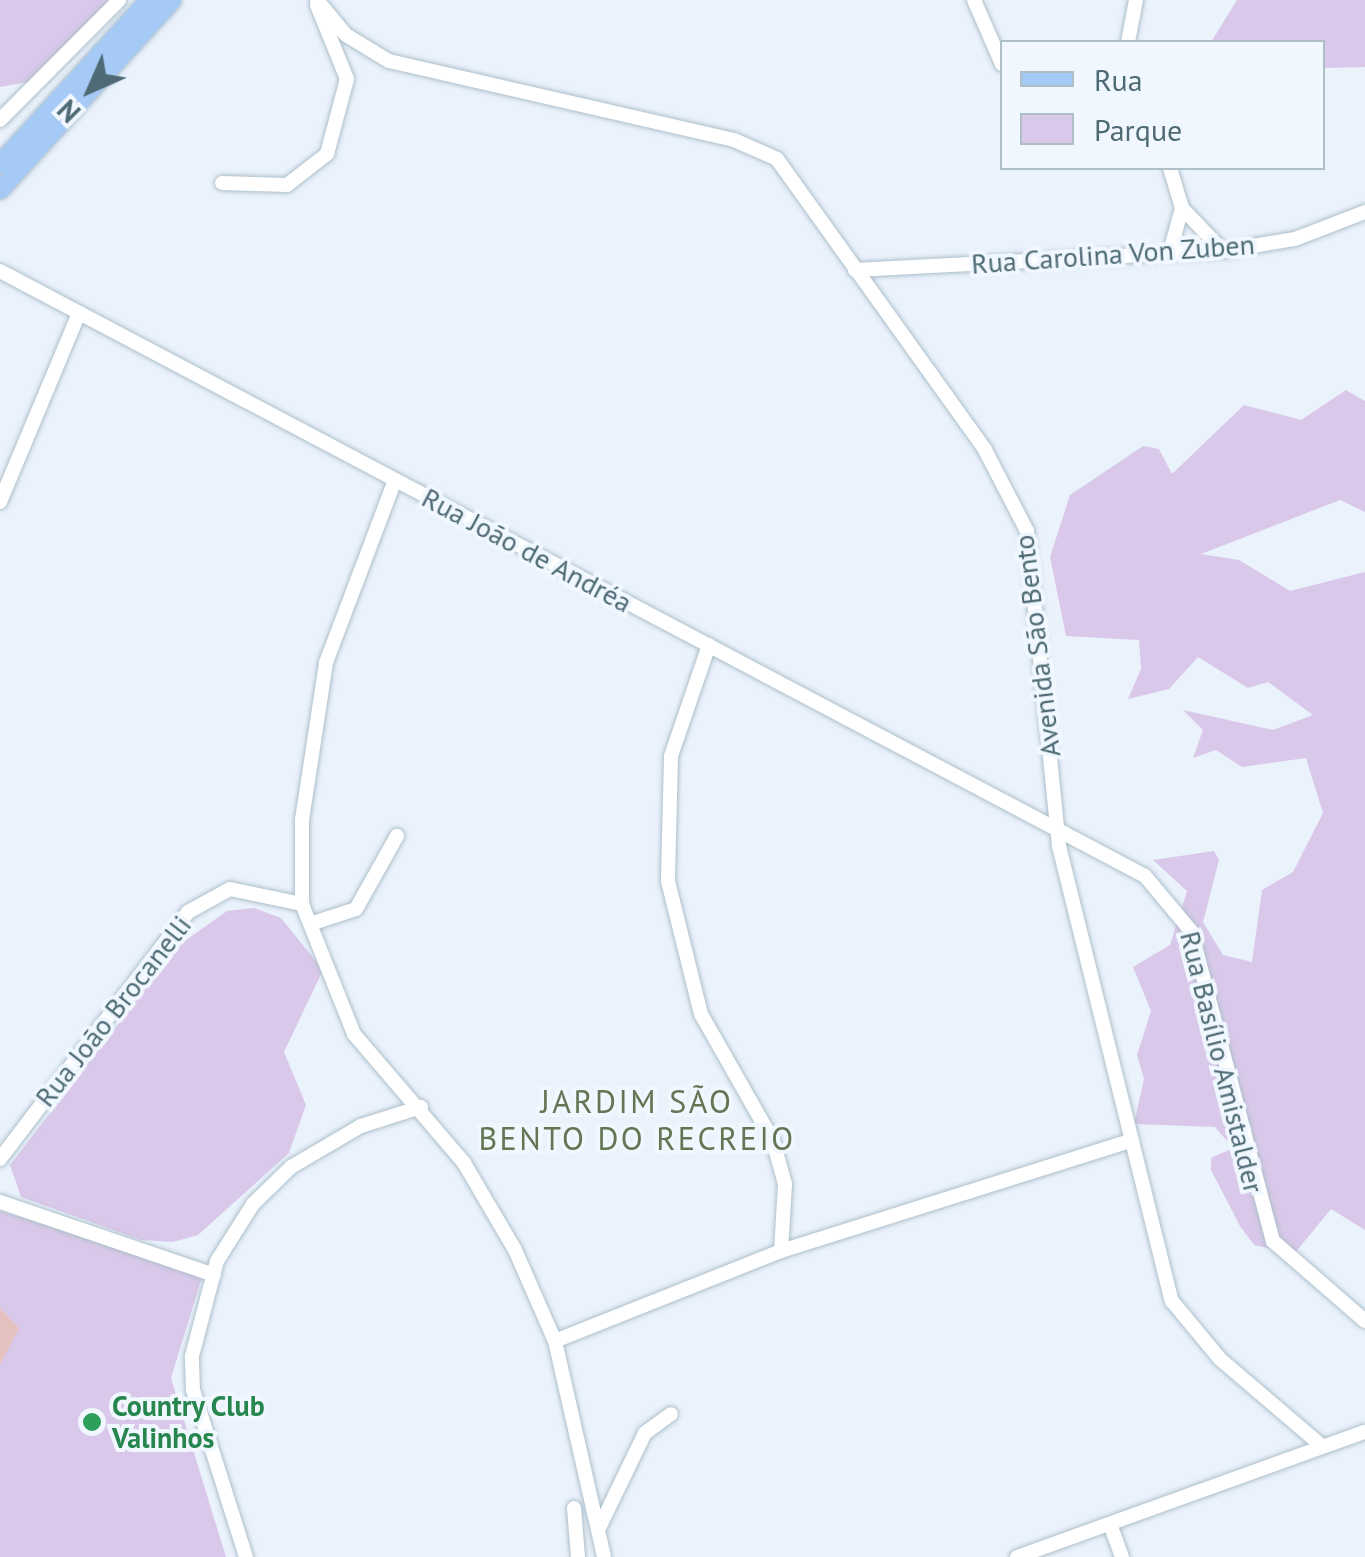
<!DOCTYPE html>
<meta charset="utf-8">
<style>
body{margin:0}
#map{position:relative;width:1365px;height:1557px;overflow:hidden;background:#eaf2fc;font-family:"PT Sans",sans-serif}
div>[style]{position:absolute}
.green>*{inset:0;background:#d9c8e9}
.water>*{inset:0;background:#e5c1bf}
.roads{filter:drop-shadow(0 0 2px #adc0cb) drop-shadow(0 0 2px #adc0cb)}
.minor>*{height:14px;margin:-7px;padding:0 7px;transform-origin:7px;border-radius:7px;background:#fff}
.major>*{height:18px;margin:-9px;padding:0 9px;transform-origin:9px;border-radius:9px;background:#a6caf6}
.dots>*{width:28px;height:28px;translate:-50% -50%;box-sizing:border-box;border:5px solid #f0f7fe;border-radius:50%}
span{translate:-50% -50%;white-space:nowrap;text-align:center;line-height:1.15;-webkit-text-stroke:8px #f0f7fe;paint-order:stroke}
.street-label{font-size:28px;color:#4e6a75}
.leisure-label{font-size:28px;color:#27864d;font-weight:700}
.left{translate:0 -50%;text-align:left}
.quarter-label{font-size:32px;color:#627654;letter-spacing:2.5px}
.legend{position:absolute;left:1000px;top:40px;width:325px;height:130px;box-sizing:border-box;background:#f0f7fe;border:2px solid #afbfc7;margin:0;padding:12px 18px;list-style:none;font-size:30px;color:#4e6a75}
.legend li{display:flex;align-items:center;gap:20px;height:50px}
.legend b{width:50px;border:2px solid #afbfc7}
.north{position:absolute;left:40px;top:40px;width:100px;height:100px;-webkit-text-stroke:8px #f0f7fe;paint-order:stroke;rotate:225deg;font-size:28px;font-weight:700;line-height:40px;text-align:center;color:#4e6a75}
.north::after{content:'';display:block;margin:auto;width:35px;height:45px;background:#4e6a75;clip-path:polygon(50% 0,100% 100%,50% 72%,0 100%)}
</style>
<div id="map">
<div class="green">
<div style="clip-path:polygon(0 0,118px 0,34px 81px,0 87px)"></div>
<div style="clip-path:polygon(1237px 0,1365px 0,1365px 67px,1323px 68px,1322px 42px,1211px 42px)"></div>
<div style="clip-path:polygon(1346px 390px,1365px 401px,1365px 512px,1340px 500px,1201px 554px,1239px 560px,1290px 591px,1365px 572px,1365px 1230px,1331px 1209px,1294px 1254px,1254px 1245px,1240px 1226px,1211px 1170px,1211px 1158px,1233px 1148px,1215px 1127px,1134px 1124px,1144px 1079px,1137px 1055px,1151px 1011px,1133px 967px,1170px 945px,1187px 891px,1153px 860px,1214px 851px,1219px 860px,1203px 922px,1223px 955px,1252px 962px,1262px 890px,1293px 872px,1323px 813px,1306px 758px,1242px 767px,1216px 750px,1193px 758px,1203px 730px,1183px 710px,1273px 730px,1313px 715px,1268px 682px,1248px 688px,1198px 657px,1169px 689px,1128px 699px,1141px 669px,1139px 640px,1066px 636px,1050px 557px,1070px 495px,1143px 446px,1159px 449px,1172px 474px,1244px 405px,1301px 420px)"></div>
<div style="clip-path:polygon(254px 908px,281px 918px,323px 970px,284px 1052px,306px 1105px,289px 1153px,198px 1235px,173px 1242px,141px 1240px,21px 1197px,10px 1165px,179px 945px,227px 911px)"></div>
<div style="clip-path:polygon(0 1211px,203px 1274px,171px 1378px,226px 1557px,0 1557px,0 1365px,18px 1328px,0 1308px)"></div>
</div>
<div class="water">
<div style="clip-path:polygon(0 1308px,19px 1328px,0 1365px)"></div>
</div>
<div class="roads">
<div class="minor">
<div style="left:317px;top:0;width:45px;rotate:50.4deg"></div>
<div style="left:346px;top:35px;width:50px;rotate:31.2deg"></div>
<div style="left:389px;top:61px;width:354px;rotate:12.9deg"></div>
<div style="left:734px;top:140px;width:47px;rotate:23.8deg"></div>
<div style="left:777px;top:159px;width:358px;rotate:54.4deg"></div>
<div style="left:985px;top:450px;width:91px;rotate:62.6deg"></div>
<div style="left:1027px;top:531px;width:317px;rotate:84.2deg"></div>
<div style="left:1059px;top:846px;width:469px;rotate:76.1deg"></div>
<div style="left:1172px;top:1301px;width:75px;rotate:50.4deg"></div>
<div style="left:1220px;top:1359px;width:134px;rotate:40.5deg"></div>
<div style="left:974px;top:0;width:70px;rotate:66.4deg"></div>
<div style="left:1128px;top:42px;width:43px;rotate:-79.2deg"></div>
<div style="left:0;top:120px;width:169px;rotate:-45.2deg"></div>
<div style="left:1170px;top:168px;width:42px;rotate:73.3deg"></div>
<div style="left:1182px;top:208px;width:46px;rotate:105.3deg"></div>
<div style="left:222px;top:183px;width:65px;rotate:1.8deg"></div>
<div style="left:287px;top:185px;width:51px;rotate:-37.8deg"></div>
<div style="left:327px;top:154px;width:78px;rotate:-75.1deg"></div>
<div style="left:347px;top:79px;width:80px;rotate:-112.1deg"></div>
<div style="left:1182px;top:208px;width:59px;rotate:46.4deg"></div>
<div style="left:855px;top:270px;width:368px;rotate:-3deg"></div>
<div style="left:1223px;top:251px;width:73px;rotate:-9.5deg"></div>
<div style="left:1295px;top:239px;width:75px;rotate:-21.1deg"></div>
<div style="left:0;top:271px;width:1295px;rotate:27.85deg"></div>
<div style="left:1145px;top:876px;width:72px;rotate:50.1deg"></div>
<div style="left:1191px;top:931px;width:321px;rotate:75.2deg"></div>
<div style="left:1273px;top:1241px;width:122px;rotate:41deg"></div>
<div style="left:395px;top:480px;width:196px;rotate:110.7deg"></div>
<div style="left:326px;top:663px;width:158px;rotate:98.7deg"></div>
<div style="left:302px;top:819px;width:85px;rotate:90deg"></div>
<div style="left:302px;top:904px;width:140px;rotate:68.2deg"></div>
<div style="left:354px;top:1034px;width:170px;rotate:49.5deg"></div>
<div style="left:464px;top:1163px;width:101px;rotate:59.6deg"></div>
<div style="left:515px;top:1250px;width:99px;rotate:66.3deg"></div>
<div style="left:555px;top:1341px;width:221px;rotate:77.2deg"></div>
<div style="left:0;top:502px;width:205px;rotate:-67.3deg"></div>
<div style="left:709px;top:645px;width:117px;rotate:108.9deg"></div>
<div style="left:671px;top:756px;width:125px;rotate:91.4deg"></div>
<div style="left:668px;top:881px;width:137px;rotate:76.1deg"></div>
<div style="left:701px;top:1014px;width:146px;rotate:60.4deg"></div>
<div style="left:773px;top:1141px;width:45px;rotate:74.4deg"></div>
<div style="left:785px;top:1184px;width:67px;rotate:93.4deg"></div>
<div style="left:310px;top:924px;width:48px;rotate:-18.1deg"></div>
<div style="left:356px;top:909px;width:84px;rotate:-60.7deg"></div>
<div style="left:0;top:1159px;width:310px;rotate:-52.7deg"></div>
<div style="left:188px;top:912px;width:48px;rotate:-28.7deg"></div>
<div style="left:230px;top:889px;width:74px;rotate:11.8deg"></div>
<div style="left:0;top:1202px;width:226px;rotate:18.8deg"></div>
<div style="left:555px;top:1341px;width:243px;rotate:-21.7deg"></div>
<div style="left:781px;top:1251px;width:368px;rotate:-17.5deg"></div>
<div style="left:574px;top:1508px;width:49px;rotate:85.3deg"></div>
<div style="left:1110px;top:1524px;width:35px;rotate:70deg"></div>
<div style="left:600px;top:1526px;width:103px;rotate:-64.2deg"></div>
<div style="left:645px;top:1433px;width:32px;rotate:-36deg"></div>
<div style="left:246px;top:1557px;width:175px;rotate:-107.6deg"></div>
<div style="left:193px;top:1390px;width:34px;rotate:-92deg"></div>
<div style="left:192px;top:1356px;width:98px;rotate:-75.3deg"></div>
<div style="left:217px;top:1261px;width:67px;rotate:-57.7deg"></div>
<div style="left:253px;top:1204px;width:53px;rotate:-44.2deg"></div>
<div style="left:291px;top:1167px;width:81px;rotate:-30.4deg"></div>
<div style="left:361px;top:1126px;width:63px;rotate:-17.6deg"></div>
<div style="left:1017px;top:1557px;width:370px;rotate:-19.8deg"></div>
</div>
<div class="major">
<div style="left:0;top:164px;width:222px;rotate:-47.7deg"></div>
<div style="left:0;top:190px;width:256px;rotate:-47.8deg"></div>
</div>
</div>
<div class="dots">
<div style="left:92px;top:1422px;background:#2e9e5b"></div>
</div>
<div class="street-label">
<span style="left:1113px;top:254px;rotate:-4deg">Rua Carolina Von Zuben</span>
<span style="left:527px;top:550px;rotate:28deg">Rua João de Andréa</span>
<span style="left:1037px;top:646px;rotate:-97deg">Avenida São Bento</span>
<span style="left:113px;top:1011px;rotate:-52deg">Rua João Brocanelli</span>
<span style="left:1222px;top:1062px;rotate:76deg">Rua Basílio Amistalder</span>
</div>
<div class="leisure-label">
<span class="left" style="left:112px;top:1422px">Country Club<br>Valinhos</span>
</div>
<div class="quarter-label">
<span style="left:637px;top:1120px">JARDIM SÃO<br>BENTO DO RECREIO</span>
</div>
<ul class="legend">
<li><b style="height:12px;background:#a6caf6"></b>Rua</li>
<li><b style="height:28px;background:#d9c8e9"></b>Parque</li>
</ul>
<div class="north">N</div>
</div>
